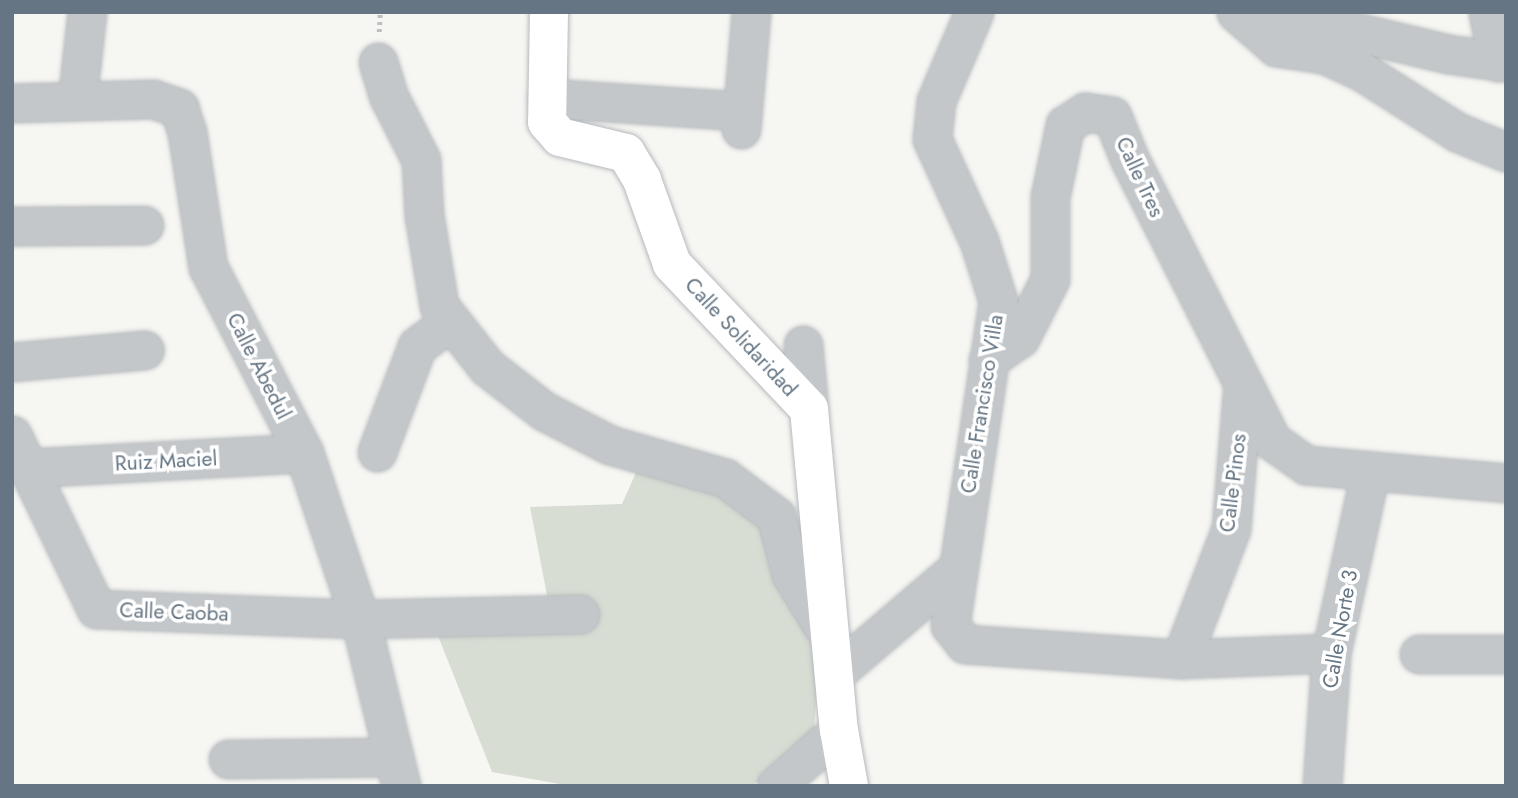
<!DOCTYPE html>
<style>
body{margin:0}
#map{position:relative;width:1518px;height:798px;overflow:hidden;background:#f6f6f2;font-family:Jost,sans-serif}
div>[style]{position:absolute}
.green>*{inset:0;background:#d7ddd3}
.path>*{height:4.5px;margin-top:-2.25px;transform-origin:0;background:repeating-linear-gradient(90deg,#bdbfc1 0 3.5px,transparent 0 7px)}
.roads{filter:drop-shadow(0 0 2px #b6babe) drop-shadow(0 0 2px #b6babe)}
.minor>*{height:37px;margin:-18.5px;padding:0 18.5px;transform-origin:18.5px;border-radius:18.5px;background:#c3c7ca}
.major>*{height:38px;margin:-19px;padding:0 19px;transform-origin:19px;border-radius:19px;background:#fff}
span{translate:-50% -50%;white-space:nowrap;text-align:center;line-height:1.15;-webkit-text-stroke:7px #fff;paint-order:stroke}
.street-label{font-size:21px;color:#657583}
.frame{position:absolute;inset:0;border:14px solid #657583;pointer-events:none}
</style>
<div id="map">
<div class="green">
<div style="clip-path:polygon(643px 457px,768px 510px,820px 622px,813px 752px,750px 786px,571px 786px,492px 772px,425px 603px,551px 616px,530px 507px,622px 504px)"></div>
</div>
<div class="path">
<div style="left:379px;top:32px;width:20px;rotate:-87deg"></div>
</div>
<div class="roads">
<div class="minor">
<div style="left:974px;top:12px;width:97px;rotate:113.1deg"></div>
<div style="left:936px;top:101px;width:38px;rotate:96deg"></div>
<div style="left:932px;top:139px;width:112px;rotate:65.3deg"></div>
<div style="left:979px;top:241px;width:63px;rotate:72.4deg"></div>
<div style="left:998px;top:301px;width:328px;rotate:98.4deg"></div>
<div style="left:950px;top:625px;width:24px;rotate:52deg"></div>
<div style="left:965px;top:644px;width:217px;rotate:4deg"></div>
<div style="left:1181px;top:659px;width:150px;rotate:-2.3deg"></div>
<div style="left:1236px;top:12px;width:53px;rotate:41.2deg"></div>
<div style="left:1276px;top:47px;width:49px;rotate:8.3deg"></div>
<div style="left:1324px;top:54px;width:41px;rotate:24.7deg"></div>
<div style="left:1361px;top:71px;width:114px;rotate:32.4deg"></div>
<div style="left:1457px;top:132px;width:53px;rotate:22.2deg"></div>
<div style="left:1488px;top:12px;width:51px;rotate:78.7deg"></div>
<div style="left:1279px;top:23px;width:68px;rotate:5.9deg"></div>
<div style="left:1347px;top:30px;width:104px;rotate:13.4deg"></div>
<div style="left:1448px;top:54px;width:59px;rotate:7.9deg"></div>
<div style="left:378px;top:62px;width:37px;rotate:73deg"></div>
<div style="left:389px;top:97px;width:71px;rotate:63.1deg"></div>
<div style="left:421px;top:160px;width:55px;rotate:86.9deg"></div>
<div style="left:424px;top:215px;width:92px;rotate:80.6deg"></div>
<div style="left:439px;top:306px;width:78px;rotate:51.8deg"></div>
<div style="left:487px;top:367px;width:72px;rotate:37.7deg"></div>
<div style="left:544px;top:411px;width:74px;rotate:27.3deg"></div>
<div style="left:610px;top:445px;width:120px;rotate:16deg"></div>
<div style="left:725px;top:478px;width:64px;rotate:36.7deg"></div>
<div style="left:776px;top:516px;width:60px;rotate:75.5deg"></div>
<div style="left:791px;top:574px;width:73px;rotate:58.5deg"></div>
<div style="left:546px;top:98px;width:196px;rotate:3.8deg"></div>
<div style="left:77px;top:101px;width:90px;rotate:-83.6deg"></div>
<div style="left:12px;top:103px;width:141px;rotate:-1.6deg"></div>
<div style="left:153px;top:99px;width:28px;rotate:19deg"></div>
<div style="left:179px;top:108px;width:25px;rotate:72deg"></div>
<div style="left:187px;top:132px;width:137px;rotate:81.2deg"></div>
<div style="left:208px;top:267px;width:209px;rotate:62.7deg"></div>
<div style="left:304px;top:453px;width:175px;rotate:71.4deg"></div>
<div style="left:360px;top:619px;width:172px;rotate:76.2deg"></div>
<div style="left:741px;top:129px;width:117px;rotate:-85.1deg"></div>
<div style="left:12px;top:226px;width:132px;rotate:-0.4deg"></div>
<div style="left:803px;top:345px;width:64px;rotate:84.6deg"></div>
<div style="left:988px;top:360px;width:39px;rotate:-35deg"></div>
<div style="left:1020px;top:338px;width:66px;rotate:-63deg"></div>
<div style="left:1050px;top:279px;width:82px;rotate:-90deg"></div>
<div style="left:1050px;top:197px;width:74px;rotate:-78.2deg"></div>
<div style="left:1065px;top:125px;width:24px;rotate:-33deg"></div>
<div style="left:1085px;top:112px;width:27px;rotate:8deg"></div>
<div style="left:1112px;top:116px;width:48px;rotate:67.8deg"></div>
<div style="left:1130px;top:160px;width:315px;rotate:63.2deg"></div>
<div style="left:1272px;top:441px;width:42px;rotate:35.2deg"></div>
<div style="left:1306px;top:465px;width:201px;rotate:5.1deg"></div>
<div style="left:12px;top:362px;width:133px;rotate:-5.2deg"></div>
<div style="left:12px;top:435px;width:193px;rotate:64.2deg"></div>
<div style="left:96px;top:609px;width:264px;rotate:2.2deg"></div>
<div style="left:360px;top:619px;width:220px;rotate:-1.3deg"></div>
<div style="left:377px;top:452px;width:113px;rotate:-69.3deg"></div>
<div style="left:417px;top:346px;width:42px;rotate:-36.3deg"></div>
<div style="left:27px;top:468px;width:277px;rotate:-3.1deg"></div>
<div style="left:1419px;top:654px;width:87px"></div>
<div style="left:1181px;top:659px;width:139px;rotate:-69deg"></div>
<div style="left:1231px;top:529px;width:145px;rotate:-85.3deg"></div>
<div style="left:833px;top:675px;width:163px;rotate:-40.5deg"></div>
<div style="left:228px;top:759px;width:166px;rotate:-0.7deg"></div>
<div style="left:776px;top:786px;width:84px;rotate:-41.6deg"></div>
<div style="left:1322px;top:786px;width:133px;rotate:-86.1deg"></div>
<div style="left:1331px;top:653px;width:184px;rotate:-77.8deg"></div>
</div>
<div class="major">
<div style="left:549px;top:12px;width:110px;rotate:91deg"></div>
<div style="left:547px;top:122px;width:20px;rotate:49deg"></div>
<div style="left:560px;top:137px;width:68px;rotate:13.6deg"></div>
<div style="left:626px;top:153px;width:31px;rotate:59deg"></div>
<div style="left:642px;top:180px;width:89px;rotate:70.3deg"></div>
<div style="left:672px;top:264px;width:199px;rotate:46.6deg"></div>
<div style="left:809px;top:409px;width:322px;rotate:84.7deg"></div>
<div style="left:839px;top:730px;width:57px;rotate:79.9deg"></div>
</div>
</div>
<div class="street-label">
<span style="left:1140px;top:177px;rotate:65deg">Calle Tres</span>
<span style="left:741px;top:337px;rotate:47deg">Calle Solidaridad</span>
<span style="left:259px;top:366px;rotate:63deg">Calle Abedul</span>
<span style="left:982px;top:404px;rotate:-81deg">Calle Francisco Villa</span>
<span style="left:166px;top:461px;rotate:-3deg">Ruiz Maciel</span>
<span style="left:1233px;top:483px;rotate:-83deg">Calle Pinos</span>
<span style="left:174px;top:612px;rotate:2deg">Calle Caoba</span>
<span style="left:1340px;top:629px;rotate:-80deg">Calle Norte 3</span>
</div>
<div class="frame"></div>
</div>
